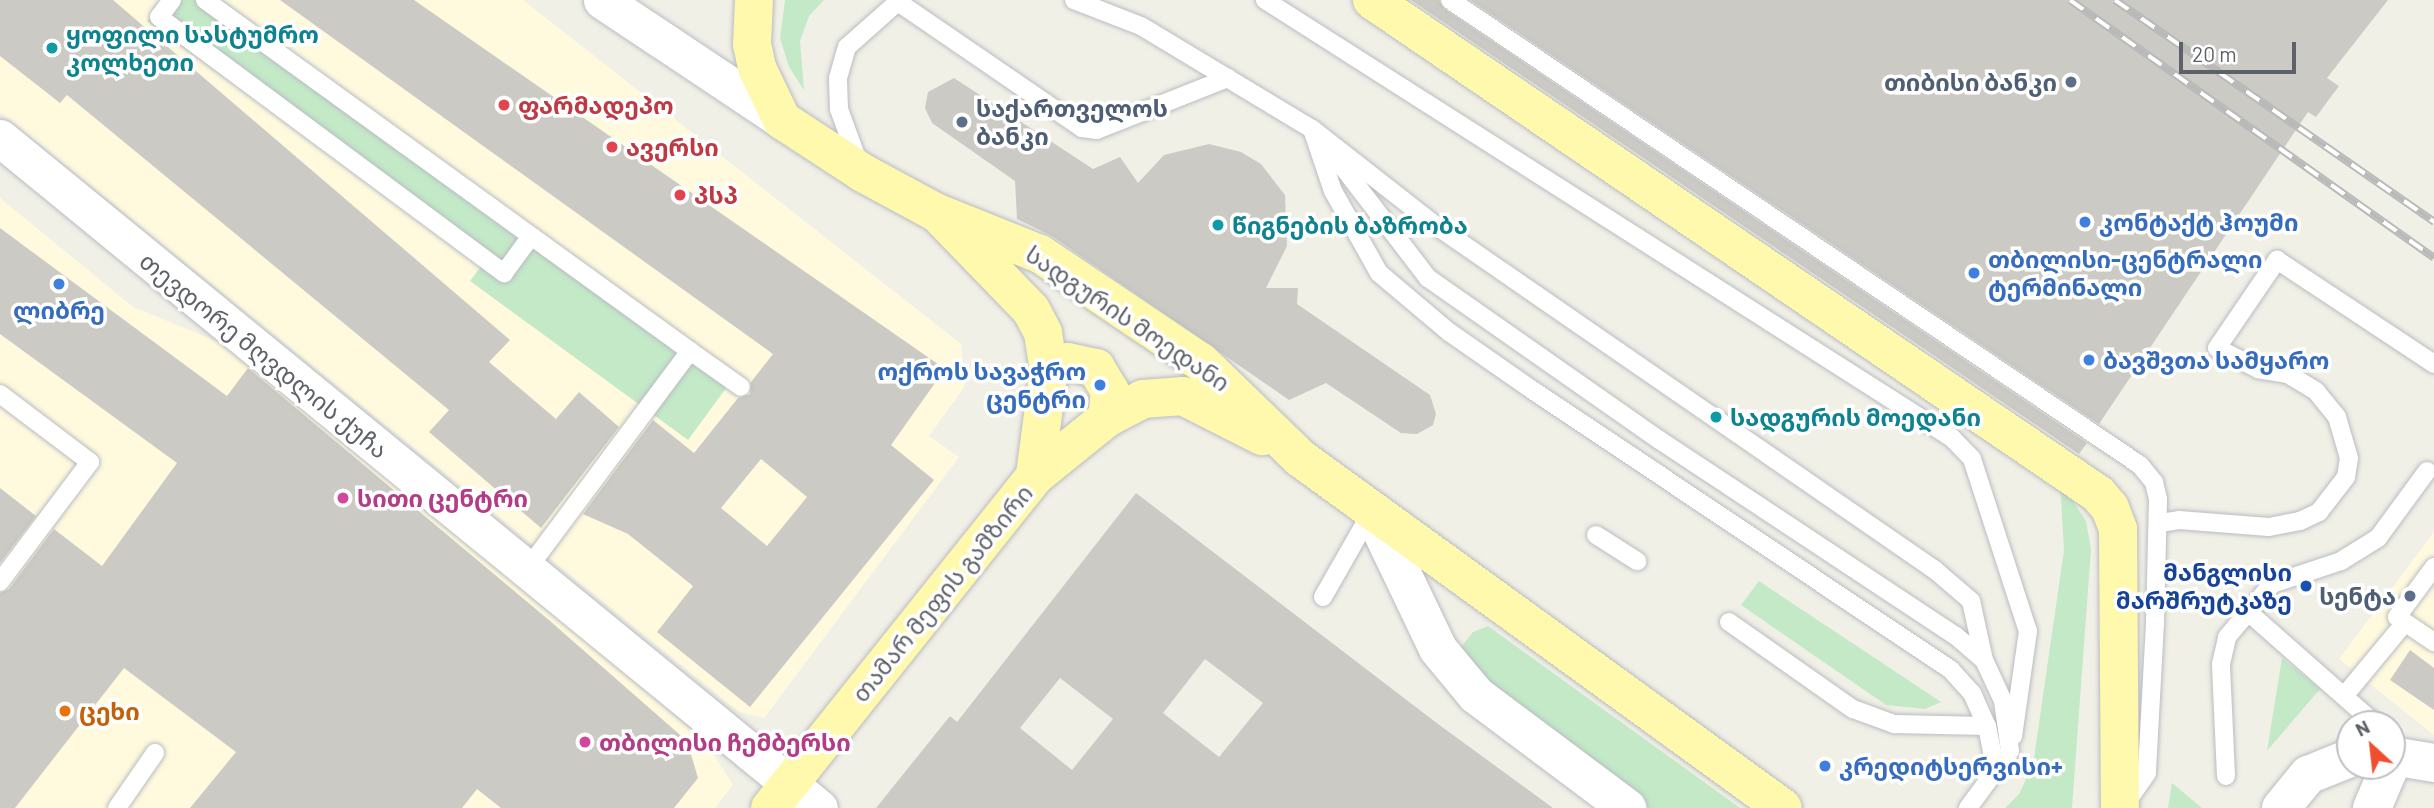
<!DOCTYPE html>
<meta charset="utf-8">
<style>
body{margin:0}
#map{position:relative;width:2434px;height:808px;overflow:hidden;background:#f1f0e7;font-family:Barlow,"Noto Sans Georgian",sans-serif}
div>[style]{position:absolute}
.commercial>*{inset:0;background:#fffade}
.green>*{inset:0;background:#c3e9c7}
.building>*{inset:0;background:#cccac4}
.roads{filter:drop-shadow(0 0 2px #b9bcc1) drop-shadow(0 0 2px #b9bcc1)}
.lane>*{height:18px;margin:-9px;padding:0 9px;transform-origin:9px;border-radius:9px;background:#fff}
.street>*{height:37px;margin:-18.5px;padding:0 18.5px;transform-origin:18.5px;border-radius:18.5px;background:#fff}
.secondary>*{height:38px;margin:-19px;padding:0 19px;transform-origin:19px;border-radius:19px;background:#fff}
.primary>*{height:38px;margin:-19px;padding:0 19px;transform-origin:19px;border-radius:19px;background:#fff9ae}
.rail>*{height:8px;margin-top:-4px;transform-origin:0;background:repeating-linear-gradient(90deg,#fff 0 16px,#b8b9b9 0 32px);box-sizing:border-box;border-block:2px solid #b8b9b9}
.dots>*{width:19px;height:19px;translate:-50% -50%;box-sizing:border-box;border:4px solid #fff;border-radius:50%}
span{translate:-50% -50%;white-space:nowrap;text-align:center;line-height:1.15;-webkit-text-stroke:7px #fff;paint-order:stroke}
.culture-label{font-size:24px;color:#0d838f;font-weight:700}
.left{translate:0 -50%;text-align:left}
.service-label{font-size:24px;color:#4e5e75;font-weight:700}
.right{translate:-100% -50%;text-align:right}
.health-label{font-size:24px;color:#be3a42;font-weight:700}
.shop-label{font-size:24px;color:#366cbe;font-weight:700}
.street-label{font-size:24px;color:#5e6268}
.hotel-label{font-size:24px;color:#b23c85;font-weight:700}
.transit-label{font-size:24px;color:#164399;font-weight:700}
.food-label{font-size:24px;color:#c56008;font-weight:700}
.north{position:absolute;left:2336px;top:710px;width:70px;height:70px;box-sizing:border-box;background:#fff;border:2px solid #bfc0c3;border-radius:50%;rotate:333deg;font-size:19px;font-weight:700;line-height:28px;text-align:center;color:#5e6268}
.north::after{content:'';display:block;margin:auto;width:24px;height:32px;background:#f04e2e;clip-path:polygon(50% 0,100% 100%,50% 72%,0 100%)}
.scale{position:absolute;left:2179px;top:42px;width:117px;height:32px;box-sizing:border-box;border:4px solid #5e6268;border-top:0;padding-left:9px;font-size:21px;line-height:24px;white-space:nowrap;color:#5e6268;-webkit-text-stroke:5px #fff;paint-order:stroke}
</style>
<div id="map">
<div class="commercial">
<div style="clip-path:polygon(0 0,162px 0,147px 21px,482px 266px,470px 281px,734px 376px,221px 0,523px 0,961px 344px,965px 386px,929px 436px,959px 457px,764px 718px,739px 712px,0 112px)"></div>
<div style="clip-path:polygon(0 198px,133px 307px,260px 359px,707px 744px,733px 785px,715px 808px,0 808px)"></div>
<div style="clip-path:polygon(2434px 532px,2434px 735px,2339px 659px)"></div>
</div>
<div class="green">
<div style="clip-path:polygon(162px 0,221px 0,735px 376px,688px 440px,470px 281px,482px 265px,147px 21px)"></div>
<div style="clip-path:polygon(785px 0,824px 0,809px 16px,800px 41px,804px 90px,789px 67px,780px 38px)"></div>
<div style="clip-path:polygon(2060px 482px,2086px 521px,2091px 549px,2072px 808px,2005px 808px,2019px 794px,2033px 765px,2064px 550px)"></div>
<div style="clip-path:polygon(1759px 581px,1941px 702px,1925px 709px,1886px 705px,1741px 605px)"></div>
<div style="clip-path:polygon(1488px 626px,1740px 808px,1649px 808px,1459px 669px,1462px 646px,1473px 632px)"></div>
<div style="clip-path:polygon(2282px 658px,2320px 689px,2267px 751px)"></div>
<div style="clip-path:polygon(2172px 783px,2202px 808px,2168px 808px)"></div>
</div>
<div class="building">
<div style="clip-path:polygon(0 0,113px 0,510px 340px,489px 362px,556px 419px,579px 392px,619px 427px,541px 528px,429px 432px,449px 410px,67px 95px,60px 103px,0 56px)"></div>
<div style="clip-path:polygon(evenodd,280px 0,414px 0,945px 369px,891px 445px,934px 480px,750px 707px,657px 632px,693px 586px,628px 534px,583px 514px,653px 420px,694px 453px,738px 398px,750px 394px,751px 382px,773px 354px,280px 0,761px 459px,807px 497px,767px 546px,721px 508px,761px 459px)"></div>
<div style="clip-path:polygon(1411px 0,1439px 0,1444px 9px,2087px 443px,2079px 454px)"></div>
<div style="clip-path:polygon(1470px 0,2388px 0,2327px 78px,2339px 86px,2316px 117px,2308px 112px,2099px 424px)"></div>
<div style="clip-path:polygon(954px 78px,1093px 169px,1120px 157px,1138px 183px,1164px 155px,1209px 144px,1241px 152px,1261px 164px,1285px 195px,1287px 246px,1266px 288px,1298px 288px,1297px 304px,1430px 395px,1436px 414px,1433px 425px,1417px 434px,1401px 433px,1326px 383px,1289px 400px,1052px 236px,1017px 219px,1015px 181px,932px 123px,925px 108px,928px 92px)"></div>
<div style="clip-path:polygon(0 228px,227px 396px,248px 368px,550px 621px,687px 741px,698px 778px,674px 808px,501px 808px,477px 789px,462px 808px,190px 808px,236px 752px,124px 668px,15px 808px,0 808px,0 593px,9px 589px,54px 529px,102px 566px,177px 463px,0 334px)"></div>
<div style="clip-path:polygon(0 488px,36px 516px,0 563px)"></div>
<div style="clip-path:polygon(evenodd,1136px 493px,1438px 724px,1553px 808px,876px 808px,950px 716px,957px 722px,1136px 493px,1205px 659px,1263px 703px,1219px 757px,1163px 713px,1205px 659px,1136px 493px,1060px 678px,1113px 719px,1072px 770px,1020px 728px,1060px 678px)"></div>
<div style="clip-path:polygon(2410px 650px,2434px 668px,2434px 710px,2390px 680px)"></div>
</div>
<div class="roads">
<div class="lane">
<div style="left:172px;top:0;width:21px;rotate:127deg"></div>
<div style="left:159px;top:17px;width:430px;rotate:36.6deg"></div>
<div style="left:504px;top:273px;width:42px;rotate:-53.7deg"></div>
<div style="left:205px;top:0;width:599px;rotate:35.89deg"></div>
<div style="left:690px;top:351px;width:274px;rotate:126.7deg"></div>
<div style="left:1074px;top:0;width:72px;rotate:21.2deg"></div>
<div style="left:1141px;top:26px;width:200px;rotate:31.1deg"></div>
<div style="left:1312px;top:129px;width:156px;rotate:38deg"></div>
<div style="left:1435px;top:225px;width:607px;rotate:34.61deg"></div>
<div style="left:1935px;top:570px;width:48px;rotate:40.7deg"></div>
<div style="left:1971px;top:601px;width:60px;rotate:77.6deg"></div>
<div style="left:1984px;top:660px;width:45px;rotate:65.1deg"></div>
<div style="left:2003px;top:701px;width:50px;rotate:82deg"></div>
<div style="left:2010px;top:751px;width:71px;rotate:126.4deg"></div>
<div style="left:1265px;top:0;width:815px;rotate:32.52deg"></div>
<div style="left:1952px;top:438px;width:29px;rotate:46deg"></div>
<div style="left:1972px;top:459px;width:181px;rotate:72deg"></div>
<div style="left:2028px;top:631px;width:106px;rotate:98.1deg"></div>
<div style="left:1450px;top:0;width:832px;rotate:33.98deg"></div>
<div style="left:2140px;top:465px;width:22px;rotate:51deg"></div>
<div style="left:2154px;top:482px;width:17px;rotate:77deg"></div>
<div style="left:2158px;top:499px;width:124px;rotate:91.4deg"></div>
<div style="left:2155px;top:623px;width:150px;rotate:93.1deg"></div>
<div style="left:2147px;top:773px;width:39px;rotate:125deg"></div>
<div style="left:898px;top:2px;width:223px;rotate:34.4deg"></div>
<div style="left:1082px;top:128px;width:15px;rotate:8deg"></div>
<div style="left:1097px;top:130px;width:141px;rotate:-21.7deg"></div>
<div style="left:1312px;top:129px;width:65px;rotate:71.3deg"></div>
<div style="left:1333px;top:191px;width:94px;rotate:60.7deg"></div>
<div style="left:1379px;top:273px;width:92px;rotate:40.1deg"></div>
<div style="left:1449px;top:332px;width:96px;rotate:34.8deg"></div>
<div style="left:1528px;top:387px;width:509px;rotate:33.78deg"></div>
<div style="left:1951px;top:670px;width:31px;rotate:48deg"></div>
<div style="left:1972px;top:693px;width:36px;rotate:66deg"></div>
<div style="left:1987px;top:726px;width:47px;rotate:78.9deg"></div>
<div style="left:1332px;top:153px;width:158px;rotate:52.5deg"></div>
<div style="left:1428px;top:278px;width:281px;rotate:35deg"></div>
<div style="left:1658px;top:439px;width:357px;rotate:33.5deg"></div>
<div style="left:1956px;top:636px;width:37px;rotate:41deg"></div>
<div style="left:859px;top:164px;width:59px;rotate:-110deg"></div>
<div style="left:839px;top:109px;width:31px;rotate:-92deg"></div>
<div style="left:838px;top:78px;width:32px;rotate:-74deg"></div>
<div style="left:847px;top:47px;width:71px;rotate:-41.6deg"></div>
<div style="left:690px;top:351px;width:62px;rotate:35.2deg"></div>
<div style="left:0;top:394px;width:113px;rotate:37.1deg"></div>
<div style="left:90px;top:462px;width:150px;rotate:126.9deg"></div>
<div style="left:2160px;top:523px;width:19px;rotate:-9deg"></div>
<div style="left:2179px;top:520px;width:90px;rotate:4.4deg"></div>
<div style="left:2269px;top:527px;width:32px;rotate:-11deg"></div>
<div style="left:2300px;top:521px;width:21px;rotate:-25deg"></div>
<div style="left:2319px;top:512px;width:44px;rotate:-52.4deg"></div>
<div style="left:2346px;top:477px;width:19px;rotate:-81deg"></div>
<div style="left:2349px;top:458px;width:43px;rotate:-106.3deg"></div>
<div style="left:2337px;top:417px;width:33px;rotate:-129deg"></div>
<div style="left:2316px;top:391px;width:33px;rotate:-149deg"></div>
<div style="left:2288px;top:374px;width:30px;rotate:-171deg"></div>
<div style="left:2258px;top:369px;width:46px;rotate:-152.9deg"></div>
<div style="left:2217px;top:348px;width:107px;rotate:-55.7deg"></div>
<div style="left:2277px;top:260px;width:188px;rotate:33.5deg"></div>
<div style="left:1596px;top:535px;width:49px;rotate:32.4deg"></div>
<div style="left:2434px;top:567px;width:62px;rotate:126.5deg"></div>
<div style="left:2397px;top:617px;width:45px;rotate:34deg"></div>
<div style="left:1323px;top:597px;width:99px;rotate:-60.3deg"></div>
<div style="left:2247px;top:611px;width:171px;rotate:41.4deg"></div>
<div style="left:1729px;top:622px;width:151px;rotate:35.1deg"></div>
<div style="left:1853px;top:709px;width:44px;rotate:20.1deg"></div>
<div style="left:1894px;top:724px;width:93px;rotate:1.2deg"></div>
<div style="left:2345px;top:695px;width:91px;rotate:-50.4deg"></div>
<div style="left:2226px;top:776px;width:112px;rotate:-92.6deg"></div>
<div style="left:2221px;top:664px;width:28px;rotate:-77deg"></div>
<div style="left:2227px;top:637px;width:70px;rotate:-49.7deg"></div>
<div style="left:2272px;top:584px;width:73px;rotate:-18.4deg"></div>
<div style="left:2341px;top:561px;width:44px;rotate:-31.9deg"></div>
<div style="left:2378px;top:538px;width:83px;rotate:-53.8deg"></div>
<div style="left:117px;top:808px;width:67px;rotate:-55.4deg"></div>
</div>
<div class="street">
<div style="left:602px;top:0;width:216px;rotate:33.7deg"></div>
<div style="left:0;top:138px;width:1058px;rotate:39.29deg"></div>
</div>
<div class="secondary">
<div style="left:1372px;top:511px;width:153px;rotate:64.4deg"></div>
<div style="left:1438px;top:649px;width:60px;rotate:50.4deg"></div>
<div style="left:1476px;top:695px;width:189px;rotate:36.8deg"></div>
<div style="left:2392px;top:756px;width:43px;rotate:9.5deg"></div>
<div style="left:2281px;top:808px;width:43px;rotate:-50.7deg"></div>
<div style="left:2308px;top:775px;width:45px;rotate:-22deg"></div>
<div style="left:2372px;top:808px;width:46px;rotate:-66.8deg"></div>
</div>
<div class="primary">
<div style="left:754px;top:0;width:44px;rotate:92.6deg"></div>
<div style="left:752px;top:44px;width:25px;rotate:78deg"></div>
<div style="left:757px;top:68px;width:58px;rotate:64.3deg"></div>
<div style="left:782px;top:120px;width:97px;rotate:33.2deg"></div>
<div style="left:863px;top:173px;width:82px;rotate:28.4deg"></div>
<div style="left:935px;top:212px;width:113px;rotate:21.8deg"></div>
<div style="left:1040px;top:254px;width:194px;rotate:33.9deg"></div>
<div style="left:1201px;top:362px;width:138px;rotate:44.1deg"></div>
<div style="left:1300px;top:458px;width:596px;rotate:35.93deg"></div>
<div style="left:1372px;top:0;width:878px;rotate:34.23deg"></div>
<div style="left:2098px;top:494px;width:18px;rotate:49deg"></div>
<div style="left:2110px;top:508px;width:22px;rotate:69deg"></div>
<div style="left:2118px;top:529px;width:279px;rotate:89.6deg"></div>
<div style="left:942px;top:218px;width:128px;rotate:45.9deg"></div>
<div style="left:1031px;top:310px;width:26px;rotate:62deg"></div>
<div style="left:1043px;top:333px;width:36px;rotate:81deg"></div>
<div style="left:1049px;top:369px;width:108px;rotate:97.5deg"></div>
<div style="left:1049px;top:369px;width:20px;rotate:-20deg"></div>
<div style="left:1068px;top:362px;width:29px;rotate:12deg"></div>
<div style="left:1096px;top:368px;width:27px;rotate:59deg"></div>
<div style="left:1110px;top:391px;width:27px;rotate:96deg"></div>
<div style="left:770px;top:808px;width:425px;rotate:-51.4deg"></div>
<div style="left:1035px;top:476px;width:92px;rotate:-38.9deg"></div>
<div style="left:1107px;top:418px;width:41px;rotate:-27.8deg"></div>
<div style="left:1143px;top:399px;width:40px;rotate:-4.3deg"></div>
<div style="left:1183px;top:396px;width:89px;rotate:26.9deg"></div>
</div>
</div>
<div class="rail">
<div style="left:2070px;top:0;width:446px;rotate:35.3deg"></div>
<div style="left:2115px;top:0;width:389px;rotate:34.8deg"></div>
</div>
<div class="dots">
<div style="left:52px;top:48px;background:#0f9aa8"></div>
<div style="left:2071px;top:82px;background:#5c6f8a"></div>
<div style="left:504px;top:105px;background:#e0444e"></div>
<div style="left:962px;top:122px;background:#5c6f8a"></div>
<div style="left:612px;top:147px;background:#e0444e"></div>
<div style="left:680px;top:195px;background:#e0444e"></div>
<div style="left:2085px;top:222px;background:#3f7fe0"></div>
<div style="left:1218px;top:225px;background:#0f9aa8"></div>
<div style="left:1974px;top:273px;background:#3f7fe0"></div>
<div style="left:59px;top:284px;background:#3f7fe0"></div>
<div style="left:2089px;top:360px;background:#3f7fe0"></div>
<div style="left:1100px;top:385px;background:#3f7fe0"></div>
<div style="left:1716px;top:417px;background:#0f9aa8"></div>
<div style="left:343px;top:498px;background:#d1479c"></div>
<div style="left:2306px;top:586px;background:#1a4fb4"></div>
<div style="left:2410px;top:596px;background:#5c6f8a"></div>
<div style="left:65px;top:711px;background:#e8710a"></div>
<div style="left:585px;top:742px;background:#d1479c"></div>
<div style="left:1825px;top:766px;background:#3f7fe0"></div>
</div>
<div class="culture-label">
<span class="left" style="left:66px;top:48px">ყოფილი სასტუმრო<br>კოლხეთი</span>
<span class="left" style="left:1232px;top:225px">წიგნების ბაზრობა</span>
<span class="left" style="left:1730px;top:417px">სადგურის მოედანი</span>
</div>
<div class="service-label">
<span class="right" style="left:2057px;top:82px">თიბისი ბანკი</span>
<span class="left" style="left:976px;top:122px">საქართველოს<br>ბანკი</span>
<span class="right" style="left:2396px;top:596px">სენტა</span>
</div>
<div class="health-label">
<span class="left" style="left:518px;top:105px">ფარმადეპო</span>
<span class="left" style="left:626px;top:147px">ავერსი</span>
<span class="left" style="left:694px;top:195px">პსპ</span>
</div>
<div class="shop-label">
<span class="left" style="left:2099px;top:222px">კონტაქტ ჰოუმი</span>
<span class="left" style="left:1988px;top:273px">თბილისი-ცენტრალი<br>ტერმინალი</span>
<span style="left:59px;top:310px">ლიბრე</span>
<span class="left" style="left:2103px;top:360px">ბავშვთა სამყარო</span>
<span class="right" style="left:1086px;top:385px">ოქროს სავაჭრო<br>ცენტრი</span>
<span class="left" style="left:1839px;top:766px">კრედიტსერვისი+</span>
</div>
<div class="street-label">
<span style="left:1128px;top:318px;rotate:34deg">სადგურის მოედანი</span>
<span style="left:264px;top:355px;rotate:39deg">თევდორე მღვდლის ქუჩა</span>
<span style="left:942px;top:593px;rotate:-51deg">თამარ მეფის გამზირი</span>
</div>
<div class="hotel-label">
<span class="left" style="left:357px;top:498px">სითი ცენტრი</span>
<span class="left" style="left:599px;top:742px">თბილისი ჩემბერსი</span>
</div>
<div class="transit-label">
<span class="right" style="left:2292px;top:586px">მანგლისი<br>მარშრუტკაზე</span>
</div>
<div class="food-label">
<span class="left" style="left:79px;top:711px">ცეხი</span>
</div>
<div class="north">N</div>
<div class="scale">20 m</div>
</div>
